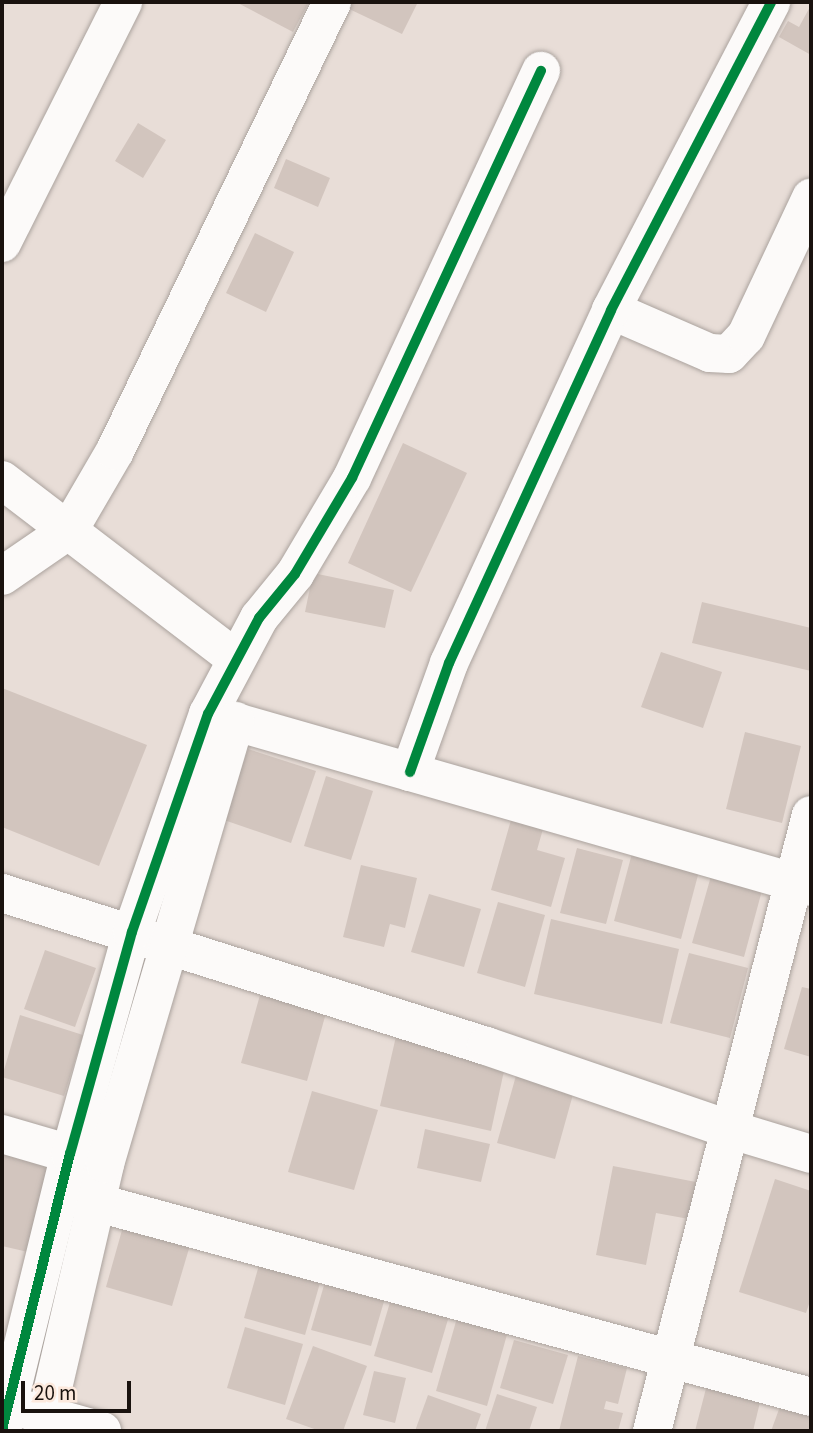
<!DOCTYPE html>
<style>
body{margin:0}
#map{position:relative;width:813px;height:1433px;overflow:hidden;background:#e8ddd7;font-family:"Source Sans 3",sans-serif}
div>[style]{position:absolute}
.building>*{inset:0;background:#d2c5be}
.roads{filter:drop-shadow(0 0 2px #aba39e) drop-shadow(0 0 2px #aba39e)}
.street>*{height:38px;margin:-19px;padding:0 19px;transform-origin:19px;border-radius:19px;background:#fcfaf9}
.secondary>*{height:38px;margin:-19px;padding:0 19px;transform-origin:19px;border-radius:19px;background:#fcfaf9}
.cycleway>*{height:10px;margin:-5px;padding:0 5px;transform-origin:5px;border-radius:5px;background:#00873e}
span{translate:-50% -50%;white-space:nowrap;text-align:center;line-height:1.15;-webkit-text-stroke:6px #fce9dd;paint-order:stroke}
.frame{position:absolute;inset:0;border:4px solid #19120e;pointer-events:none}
.scale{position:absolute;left:21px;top:1381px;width:110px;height:32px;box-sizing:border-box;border:4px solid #19120e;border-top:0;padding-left:9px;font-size:21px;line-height:24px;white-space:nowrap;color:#19120e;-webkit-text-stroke:5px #fce9dd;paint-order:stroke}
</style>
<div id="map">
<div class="building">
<div style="clip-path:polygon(236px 2px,309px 2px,293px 32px)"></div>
<div style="clip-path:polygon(350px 2px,418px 2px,402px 34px,347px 8px)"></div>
<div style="clip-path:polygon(811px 5px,811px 55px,779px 37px,788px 21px,799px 27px)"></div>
<div style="clip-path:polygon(138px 123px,166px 140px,143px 178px,115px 161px)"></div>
<div style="clip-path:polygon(286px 159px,330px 178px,318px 207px,274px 188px)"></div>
<div style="clip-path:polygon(255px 233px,294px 252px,266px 312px,226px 293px)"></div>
<div style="clip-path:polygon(403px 443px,467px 473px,411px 592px,348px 563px)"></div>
<div style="clip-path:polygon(313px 573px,394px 590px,385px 628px,305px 612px)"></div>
<div style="clip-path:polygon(702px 602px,811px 628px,811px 671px,692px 643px)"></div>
<div style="clip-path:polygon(661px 652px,722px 672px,703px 728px,641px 707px)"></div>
<div style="clip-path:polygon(2px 688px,147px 745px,99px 866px,2px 827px)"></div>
<div style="clip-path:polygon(745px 732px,801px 746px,782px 823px,726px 809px)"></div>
<div style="clip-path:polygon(248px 749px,316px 771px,291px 843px,224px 820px)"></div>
<div style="clip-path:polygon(326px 776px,373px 791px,351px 860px,304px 846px)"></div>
<div style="clip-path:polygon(511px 820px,543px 829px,537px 850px,565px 858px,551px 907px,491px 890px)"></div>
<div style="clip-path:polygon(635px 842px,702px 860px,681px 939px,614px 921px)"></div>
<div style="clip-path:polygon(577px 848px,623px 860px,606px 924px,560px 913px)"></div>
<div style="clip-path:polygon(361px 865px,417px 878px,405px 928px,390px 924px,384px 947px,343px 937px)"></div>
<div style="clip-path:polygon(713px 869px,764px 883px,744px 957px,692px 943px)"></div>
<div style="clip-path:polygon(429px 894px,481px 909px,464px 967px,411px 952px)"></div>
<div style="clip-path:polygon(498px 902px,545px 915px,525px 987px,477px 973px)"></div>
<div style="clip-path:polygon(551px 919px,679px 949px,662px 1024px,534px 994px)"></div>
<div style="clip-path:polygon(45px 950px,96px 968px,75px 1027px,24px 1009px)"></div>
<div style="clip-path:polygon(689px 953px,748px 968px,730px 1038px,670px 1023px)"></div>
<div style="clip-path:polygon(802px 987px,811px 989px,811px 1057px,784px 1049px)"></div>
<div style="clip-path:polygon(260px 995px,326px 1013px,307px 1081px,241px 1063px)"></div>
<div style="clip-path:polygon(20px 1015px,83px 1035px,64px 1096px,2px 1077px)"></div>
<div style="clip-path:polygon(397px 1032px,507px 1057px,491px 1131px,380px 1106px)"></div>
<div style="clip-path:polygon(519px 1065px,577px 1080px,555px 1159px,497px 1143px)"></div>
<div style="clip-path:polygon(312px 1091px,378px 1110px,354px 1190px,288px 1172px)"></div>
<div style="clip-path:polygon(425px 1129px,490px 1144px,481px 1182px,417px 1168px)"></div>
<div style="clip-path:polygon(2px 1154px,49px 1165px,28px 1252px,2px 1246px)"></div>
<div style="clip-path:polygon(613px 1166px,696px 1182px,689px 1219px,656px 1213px,646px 1265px,596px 1255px)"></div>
<div style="clip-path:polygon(775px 1179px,811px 1191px,811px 1298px,806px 1313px,739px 1292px)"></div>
<div style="clip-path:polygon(126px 1216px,193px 1235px,172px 1306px,106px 1287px)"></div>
<div style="clip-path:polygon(261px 1258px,322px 1276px,305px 1335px,244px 1318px)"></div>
<div style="clip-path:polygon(327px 1275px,387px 1291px,371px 1346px,311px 1330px)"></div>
<div style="clip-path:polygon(394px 1289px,452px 1306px,432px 1373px,374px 1356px)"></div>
<div style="clip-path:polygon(457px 1318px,508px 1331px,487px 1406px,436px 1391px)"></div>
<div style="clip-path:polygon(245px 1327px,303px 1344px,285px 1405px,227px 1388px)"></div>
<div style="clip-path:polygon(514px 1340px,568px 1355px,553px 1404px,500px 1388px)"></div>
<div style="clip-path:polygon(313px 1346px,367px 1366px,343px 1431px,320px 1431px,286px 1419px)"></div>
<div style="clip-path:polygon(578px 1356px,627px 1368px,618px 1404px,606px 1401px,604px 1409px,623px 1413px,618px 1431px,559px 1431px)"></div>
<div style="clip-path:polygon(374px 1371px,406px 1378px,395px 1423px,363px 1415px)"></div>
<div style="clip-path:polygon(710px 1373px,764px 1386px,753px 1431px,695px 1431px)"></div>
<div style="clip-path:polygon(785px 1393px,811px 1403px,811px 1431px,771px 1431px)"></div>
<div style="clip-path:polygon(497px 1394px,537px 1407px,529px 1431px,485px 1431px)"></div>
<div style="clip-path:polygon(428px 1395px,481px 1414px,475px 1431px,415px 1431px)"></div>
</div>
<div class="roads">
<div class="street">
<div style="left:2px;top:243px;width:270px;rotate:-63.3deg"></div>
<div style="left:611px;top:310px;width:108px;rotate:23.5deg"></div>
<div style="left:710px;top:353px;width:19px;rotate:3deg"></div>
<div style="left:729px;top:354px;width:25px;rotate:-47deg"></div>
<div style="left:746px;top:336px;width:153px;rotate:-64.8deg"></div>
<div style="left:2px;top:480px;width:295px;rotate:37.4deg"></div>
<div style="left:2px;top:576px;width:81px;rotate:-34.5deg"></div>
<div style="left:69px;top:530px;width:91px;rotate:-59.8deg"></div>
<div style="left:115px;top:451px;width:499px;rotate:-64.2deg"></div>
<div style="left:208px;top:714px;width:109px;rotate:-62deg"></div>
<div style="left:259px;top:618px;width:57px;rotate:-50.7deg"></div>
<div style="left:295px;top:574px;width:112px;rotate:-59.3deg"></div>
<div style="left:352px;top:478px;width:449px;rotate:-65.1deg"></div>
<div style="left:410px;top:772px;width:417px;rotate:16deg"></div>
<div style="left:2px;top:893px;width:508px;rotate:17.54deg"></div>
<div style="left:486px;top:1046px;width:260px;rotate:18.9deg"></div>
<div style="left:732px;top:1130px;width:83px;rotate:16.9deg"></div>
<div style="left:2px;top:1134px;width:103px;rotate:16.3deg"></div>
<div style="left:65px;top:1194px;width:773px;rotate:15.22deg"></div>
<div style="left:2px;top:1403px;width:104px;rotate:15.6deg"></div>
<div style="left:652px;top:1431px;width:636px;rotate:-75.53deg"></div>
</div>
<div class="secondary">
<div style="left:2px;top:1430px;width:284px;rotate:-76.2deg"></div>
<div style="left:70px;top:1154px;width:230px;rotate:-74.4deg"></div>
<div style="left:132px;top:932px;width:231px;rotate:-70.8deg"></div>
<div style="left:208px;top:714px;width:210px;rotate:16deg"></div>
<div style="left:410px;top:772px;width:116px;rotate:-70.3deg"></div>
<div style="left:449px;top:663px;width:388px;rotate:-65.3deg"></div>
<div style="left:611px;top:310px;width:347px;rotate:-62.5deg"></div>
<div style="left:43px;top:1431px;width:274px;rotate:-76.9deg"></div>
<div style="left:105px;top:1164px;width:462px;rotate:-73.6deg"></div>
</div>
</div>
<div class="cycleway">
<div style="left:410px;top:772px;width:116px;rotate:-70.3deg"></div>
<div style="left:449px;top:663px;width:388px;rotate:-65.3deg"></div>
<div style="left:611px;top:310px;width:347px;rotate:-62.5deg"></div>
<div style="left:2px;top:1430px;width:284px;rotate:-76.2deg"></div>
<div style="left:70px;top:1154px;width:230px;rotate:-74.4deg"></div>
<div style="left:132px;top:932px;width:231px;rotate:-70.8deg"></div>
<div style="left:208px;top:714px;width:109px;rotate:-62deg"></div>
<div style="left:259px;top:618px;width:57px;rotate:-50.7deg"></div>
<div style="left:295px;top:574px;width:112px;rotate:-59.3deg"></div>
<div style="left:352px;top:478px;width:449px;rotate:-65.1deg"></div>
</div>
<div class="frame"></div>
<div class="scale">20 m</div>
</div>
